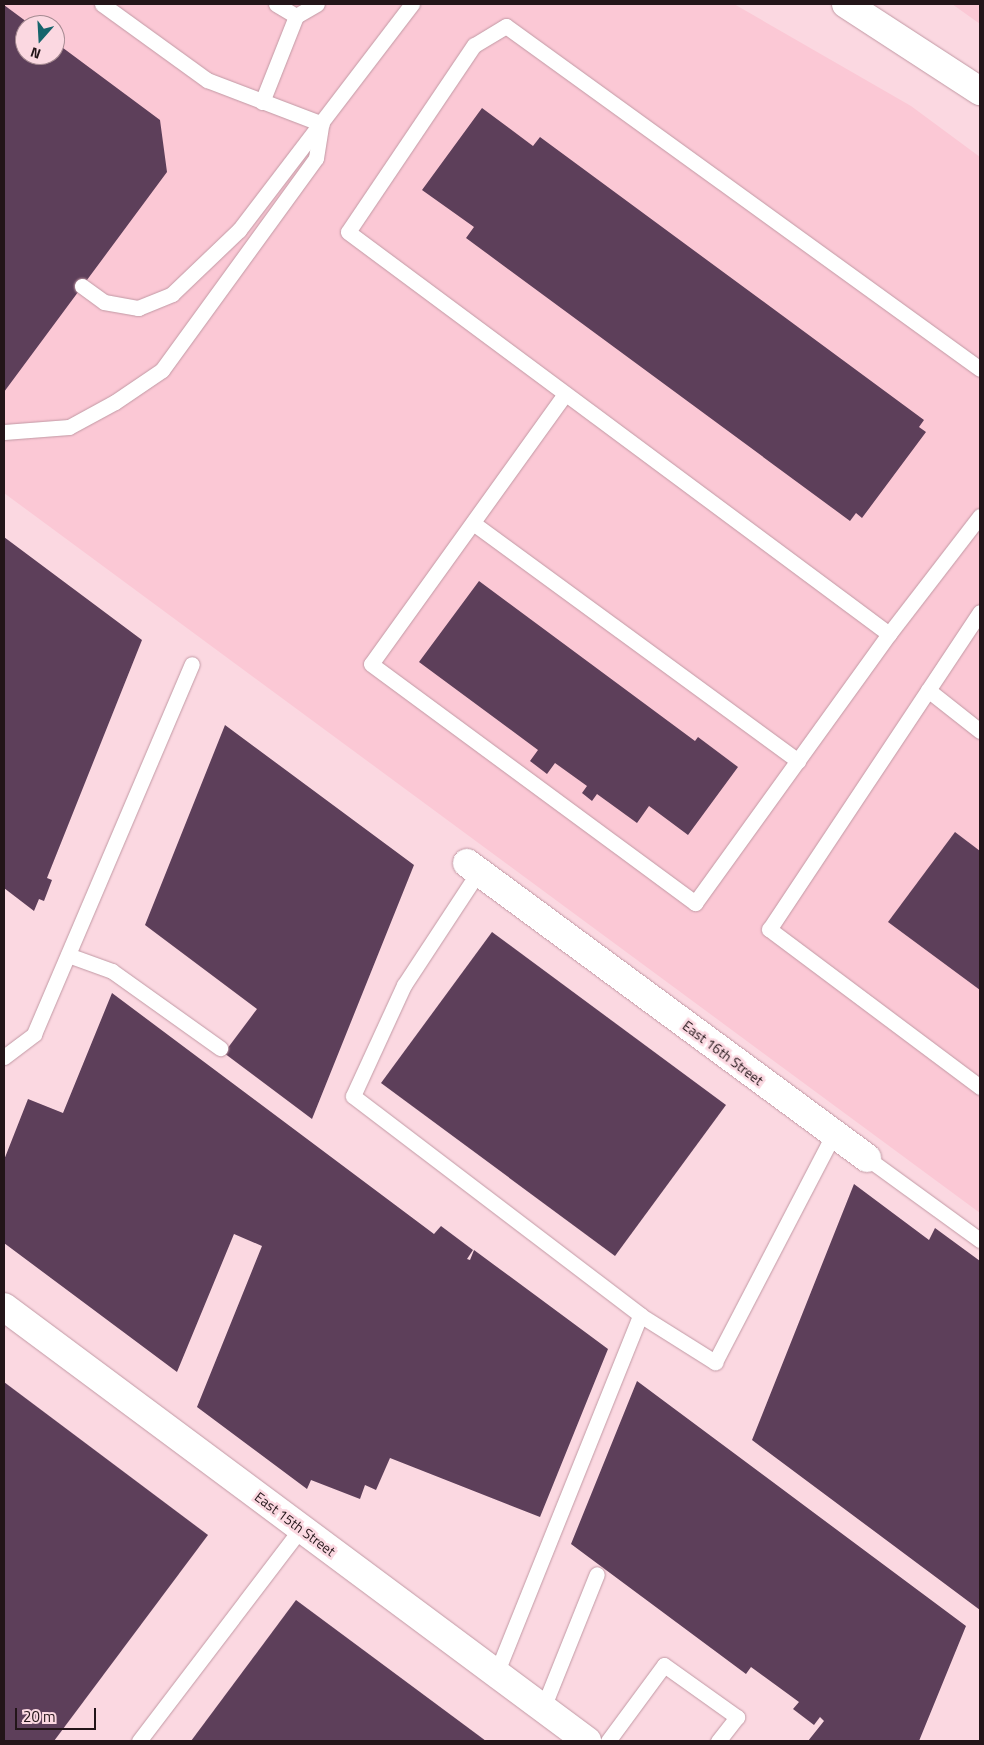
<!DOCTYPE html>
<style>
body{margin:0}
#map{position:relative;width:984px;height:1745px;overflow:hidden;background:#fbd8e1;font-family:"Titillium Web",sans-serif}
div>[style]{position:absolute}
.built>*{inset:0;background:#fbc8d5}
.building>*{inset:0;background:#5d3f5a}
.roads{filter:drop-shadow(0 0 1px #c199a4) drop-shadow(0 0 1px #c199a4)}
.service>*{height:15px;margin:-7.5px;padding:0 7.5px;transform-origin:7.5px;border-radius:7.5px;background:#fff}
.minor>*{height:28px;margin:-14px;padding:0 14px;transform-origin:14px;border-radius:14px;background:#fff}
.tertiary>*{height:28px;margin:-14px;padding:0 14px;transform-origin:14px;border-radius:14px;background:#fff}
.primary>*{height:28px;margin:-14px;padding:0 14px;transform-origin:14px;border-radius:14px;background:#fff}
span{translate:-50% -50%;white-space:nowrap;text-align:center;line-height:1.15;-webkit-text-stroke:5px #fbd8e1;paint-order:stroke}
.street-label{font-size:14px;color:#231519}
.frame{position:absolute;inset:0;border:5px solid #231519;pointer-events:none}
.north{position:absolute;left:15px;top:15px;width:50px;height:50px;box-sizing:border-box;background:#fbd8e1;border:1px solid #a58a91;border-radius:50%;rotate:199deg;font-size:14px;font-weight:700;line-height:20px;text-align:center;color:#231519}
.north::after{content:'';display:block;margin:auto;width:18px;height:22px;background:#16646c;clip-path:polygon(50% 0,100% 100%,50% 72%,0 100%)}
.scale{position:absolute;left:15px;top:1708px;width:81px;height:22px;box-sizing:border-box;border:2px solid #231519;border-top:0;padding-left:6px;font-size:15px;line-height:18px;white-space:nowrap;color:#231519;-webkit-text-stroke:4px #fbd8e1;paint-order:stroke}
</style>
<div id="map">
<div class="built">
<div style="clip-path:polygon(evenodd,4px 4px,734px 4px,911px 106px,980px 157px,980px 1213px,4px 493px,4px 4px,25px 25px,55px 25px,55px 55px,25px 55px,25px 25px)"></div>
<div style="clip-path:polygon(952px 4px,980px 4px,980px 24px)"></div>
</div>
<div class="building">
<div style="clip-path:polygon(4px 5px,31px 25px,25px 25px,25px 55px,55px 55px,55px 42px,160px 120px,167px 172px,4px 392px)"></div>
<div style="clip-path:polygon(482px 108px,533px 146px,540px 137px,924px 420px,919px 427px,926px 432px,862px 518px,856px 513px,850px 521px,466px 238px,474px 227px,422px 190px)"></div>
<div style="clip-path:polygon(4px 537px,142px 640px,47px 878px,52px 880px,44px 901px,39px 899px,34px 911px,4px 888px)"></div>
<div style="clip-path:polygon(479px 581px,695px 741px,698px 737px,738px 767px,688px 835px,649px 806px,637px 823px,597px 794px,592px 801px,582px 793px,587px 786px,555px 763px,547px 774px,530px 761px,538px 750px,419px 662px)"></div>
<div style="clip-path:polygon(225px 725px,414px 865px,312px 1119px,224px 1053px,257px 1009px,145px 925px)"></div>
<div style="clip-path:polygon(955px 832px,980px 851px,980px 990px,888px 922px)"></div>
<div style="clip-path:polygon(492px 932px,726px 1105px,615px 1256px,381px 1083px)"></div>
<div style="clip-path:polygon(112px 993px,434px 1234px,441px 1226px,473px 1250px,467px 1259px,470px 1260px,474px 1250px,608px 1349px,540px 1517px,390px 1458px,376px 1490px,365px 1485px,360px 1499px,311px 1480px,307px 1489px,197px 1407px,262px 1246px,234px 1234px,177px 1372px,4px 1243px,4px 1160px,28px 1099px,63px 1113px)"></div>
<div style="clip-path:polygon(854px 1184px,929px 1240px,935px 1228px,980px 1261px,980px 1610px,752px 1440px)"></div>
<div style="clip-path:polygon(637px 1381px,966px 1626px,919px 1741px,808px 1741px,824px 1721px,820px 1717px,814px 1725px,793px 1709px,799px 1702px,751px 1667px,746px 1674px,571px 1544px)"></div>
<div style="clip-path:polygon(4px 1382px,208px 1535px,54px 1741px,4px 1741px)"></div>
<div style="clip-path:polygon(296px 1600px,486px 1741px,191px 1741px)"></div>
</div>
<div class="roads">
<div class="service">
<div style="left:102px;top:4px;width:130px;rotate:35.9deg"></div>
<div style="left:207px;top:80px;width:123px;rotate:20.9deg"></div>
<div style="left:276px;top:4px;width:23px;rotate:31deg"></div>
<div style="left:262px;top:102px;width:92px;rotate:-68.4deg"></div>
<div style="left:296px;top:16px;width:24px;rotate:-30deg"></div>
<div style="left:82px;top:286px;width:27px;rotate:36deg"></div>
<div style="left:104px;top:302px;width:35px;rotate:10deg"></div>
<div style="left:138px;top:308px;width:37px;rotate:-22deg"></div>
<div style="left:172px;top:294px;width:93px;rotate:-43.7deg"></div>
<div style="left:239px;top:230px;width:285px;rotate:-52.6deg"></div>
<div style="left:980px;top:369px;width:585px;rotate:-144.11deg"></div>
<div style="left:506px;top:26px;width:37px;rotate:149deg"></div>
<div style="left:474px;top:45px;width:225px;rotate:124deg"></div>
<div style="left:348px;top:232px;width:674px;rotate:36.61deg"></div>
<div style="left:889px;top:634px;width:149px;rotate:-52.4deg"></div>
<div style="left:565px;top:394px;width:332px;rotate:125.7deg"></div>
<div style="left:371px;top:664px;width:403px;rotate:36.4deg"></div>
<div style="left:695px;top:903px;width:332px;rotate:-54.2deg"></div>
<div style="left:4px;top:432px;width:65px;rotate:-4.4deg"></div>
<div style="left:69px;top:427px;width:52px;rotate:-28.5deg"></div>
<div style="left:115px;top:402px;width:57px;rotate:-34.2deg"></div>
<div style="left:162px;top:370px;width:262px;rotate:-54deg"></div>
<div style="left:316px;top:158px;width:31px;rotate:-81deg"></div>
<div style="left:473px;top:523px;width:403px;rotate:36.2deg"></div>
<div style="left:980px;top:612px;width:381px;rotate:123.6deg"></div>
<div style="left:769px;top:929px;width:264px;rotate:36.8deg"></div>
<div style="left:928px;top:690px;width:66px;rotate:38.3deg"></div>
<div style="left:479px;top:871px;width:136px;rotate:123.3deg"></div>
<div style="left:404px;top:985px;width:122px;rotate:114.7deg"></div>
<div style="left:353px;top:1096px;width:361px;rotate:37.3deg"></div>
<div style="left:640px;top:1315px;width:89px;rotate:32.1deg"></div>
<div style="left:715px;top:1362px;width:256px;rotate:-62.5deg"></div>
<div style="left:68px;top:955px;width:47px;rotate:20deg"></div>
<div style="left:112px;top:971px;width:133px;rotate:35.5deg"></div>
<div style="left:4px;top:1057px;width:38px;rotate:-37deg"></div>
<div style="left:34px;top:1034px;width:402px;rotate:-66.9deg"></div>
<div style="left:867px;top:1158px;width:140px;rotate:36deg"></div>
<div style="left:496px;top:1674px;width:387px;rotate:-68.1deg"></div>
<div style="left:543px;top:1708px;width:144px;rotate:-68.1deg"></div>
<div style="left:139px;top:1741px;width:268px;rotate:-52.7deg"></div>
<div style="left:608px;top:1741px;width:94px;rotate:-53.6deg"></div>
<div style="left:664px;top:1665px;width:90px;rotate:35.5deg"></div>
<div style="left:737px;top:1717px;width:31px;rotate:128deg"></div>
</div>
<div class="minor">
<div style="left:467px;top:863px;width:497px;rotate:36.4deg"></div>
</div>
<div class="tertiary">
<div style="left:4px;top:1307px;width:727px;rotate:36.66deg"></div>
</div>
<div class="primary">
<div style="left:846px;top:4px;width:160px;rotate:33deg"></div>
</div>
</div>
<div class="street-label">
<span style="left:723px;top:1053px;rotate:37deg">East 16th Street</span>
<span style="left:295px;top:1524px;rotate:37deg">East 15th Street</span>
</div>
<div class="frame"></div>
<div class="north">N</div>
<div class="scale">20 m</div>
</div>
